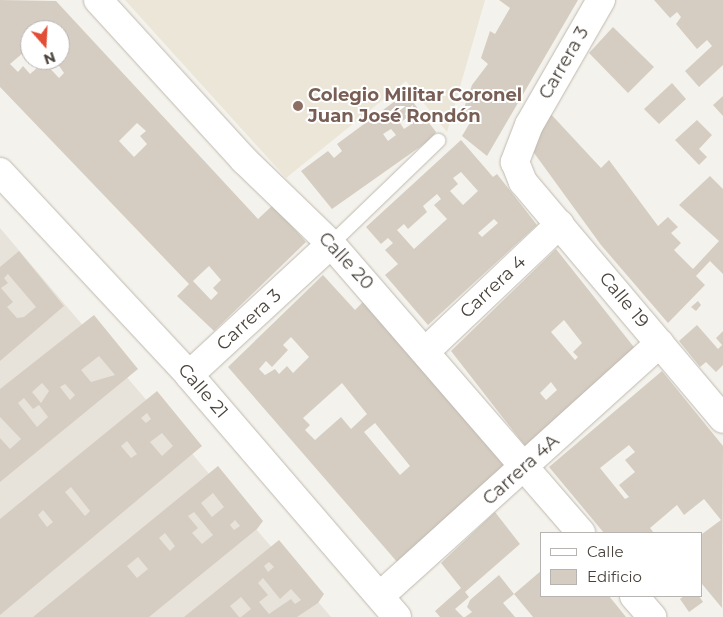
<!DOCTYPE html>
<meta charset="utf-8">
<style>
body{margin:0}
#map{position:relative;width:723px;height:617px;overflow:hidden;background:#f4f2ec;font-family:Montserrat,sans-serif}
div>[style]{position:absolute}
.residential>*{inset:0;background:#e7e3db}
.education>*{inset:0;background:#ebe6d8}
.building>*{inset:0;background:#d5cdc2}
.roads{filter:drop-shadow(0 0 1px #bfb9af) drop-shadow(0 0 1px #bfb9af)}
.service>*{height:14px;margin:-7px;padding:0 7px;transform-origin:7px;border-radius:7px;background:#fff}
.minor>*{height:28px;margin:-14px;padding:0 14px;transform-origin:14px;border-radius:14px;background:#fff}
.dots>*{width:14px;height:14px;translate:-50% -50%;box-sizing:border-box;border:2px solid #fff;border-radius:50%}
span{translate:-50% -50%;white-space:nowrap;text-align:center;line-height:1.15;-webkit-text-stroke:4px #fff;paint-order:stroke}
.street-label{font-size:18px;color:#48423a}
.education-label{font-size:18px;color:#785e54;font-weight:700}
.left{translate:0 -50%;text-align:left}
.legend{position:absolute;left:540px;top:532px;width:162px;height:65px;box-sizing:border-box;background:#fff;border:1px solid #b6b3b0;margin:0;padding:6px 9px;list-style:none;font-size:15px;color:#48423a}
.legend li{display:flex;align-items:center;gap:10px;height:25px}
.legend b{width:25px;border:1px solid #b6b3b0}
.north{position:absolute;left:20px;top:20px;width:50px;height:50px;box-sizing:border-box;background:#fff;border:1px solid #b6b3b0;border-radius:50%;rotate:161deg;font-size:14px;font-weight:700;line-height:20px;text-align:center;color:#48423a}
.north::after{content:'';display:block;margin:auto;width:18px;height:22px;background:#e24e35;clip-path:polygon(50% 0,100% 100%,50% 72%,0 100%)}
</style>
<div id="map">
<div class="residential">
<div style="clip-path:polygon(0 228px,331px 617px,0 617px)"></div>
</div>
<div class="education">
<div style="clip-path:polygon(125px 0,485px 0,447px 132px,406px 81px,286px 178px)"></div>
</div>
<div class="building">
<div style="clip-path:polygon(evenodd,0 0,56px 1px,258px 219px,273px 205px,306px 242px,214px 331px,177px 296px,189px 284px,0 87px,0 0,30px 30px,60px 30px,60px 60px,55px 60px,64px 73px,59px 78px,44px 62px,30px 74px,23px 66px,18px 72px,10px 64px,30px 47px,30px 30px,0 0,137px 123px,146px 131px,140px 136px,147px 144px,134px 157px,119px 141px,137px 123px,0 0,209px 266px,221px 280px,213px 288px,218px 293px,211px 300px,193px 281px,209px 266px)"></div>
<div style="clip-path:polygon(499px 0,578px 0,487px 156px,462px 136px,471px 121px,462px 114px,472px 85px,488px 64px,481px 58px,490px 31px,495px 34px,510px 8px)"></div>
<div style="clip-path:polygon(654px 0,723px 0,723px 65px,699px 87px,685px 71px,712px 46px,707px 40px,697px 49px,676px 24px,681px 17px,677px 12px,670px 18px)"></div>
<div style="clip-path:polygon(613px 27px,654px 67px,628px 93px,589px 53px)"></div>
<div style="clip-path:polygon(672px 83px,686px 99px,659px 124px,644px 109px)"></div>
<div style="clip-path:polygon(evenodd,406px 93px,436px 132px,434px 137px,332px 209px,301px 171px,328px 151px,334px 158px,342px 151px,337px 144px,406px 93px,408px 117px,413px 123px,404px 129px,400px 123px,408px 117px,406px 93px,391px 129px,396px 135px,388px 141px,383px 134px,391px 129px)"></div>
<div style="clip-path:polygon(723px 96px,723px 116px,713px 105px)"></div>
<div style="clip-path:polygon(548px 111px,601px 168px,609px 160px,658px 226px,668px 217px,678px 227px,671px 233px,681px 243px,674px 250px,693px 269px,719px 241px,679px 205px,710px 176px,723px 189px,723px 274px,710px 261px,696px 276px,705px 285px,668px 323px,601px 245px,529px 146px)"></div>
<div style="clip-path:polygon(697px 120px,712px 135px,699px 149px,707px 157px,699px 165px,675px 140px)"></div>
<div style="clip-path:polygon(evenodd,461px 140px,493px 177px,497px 174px,537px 225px,428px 325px,385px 275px,398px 264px,385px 250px,393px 243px,388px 238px,381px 244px,366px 227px,461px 140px,461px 172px,478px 191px,463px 205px,450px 191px,458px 184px,453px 178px,461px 172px,461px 140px,437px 194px,441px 199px,434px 205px,447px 219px,414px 249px,397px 230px,404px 224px,408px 229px,427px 212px,423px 206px,437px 194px,461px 140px,494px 219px,498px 223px,482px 237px,478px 233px,494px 219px)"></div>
<div style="clip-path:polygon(evenodd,556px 249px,637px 351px,529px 451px,451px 351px,556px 249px,564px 320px,582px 343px,573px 352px,578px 357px,575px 360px,551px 332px,564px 320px,556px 249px,551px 382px,557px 390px,546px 400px,540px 393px,551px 382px)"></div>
<div style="clip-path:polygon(evenodd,19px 251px,64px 306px,0 361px,0 267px,19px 251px,8px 274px,36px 307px,24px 317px,17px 318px,7px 307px,13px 302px,1px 288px,8px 283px,4px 278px,8px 274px)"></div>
<div style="clip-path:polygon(evenodd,323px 275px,355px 310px,363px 302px,510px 468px,398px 563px,228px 367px,323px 275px,291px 337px,309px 357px,293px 373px,287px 366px,279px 374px,275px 369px,265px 375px,259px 369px,266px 361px,272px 367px,288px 350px,283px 345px,291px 337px,323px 275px,342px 383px,367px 414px,351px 429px,341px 417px,315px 440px,305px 430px,310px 425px,303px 418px,342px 383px,323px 275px,375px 423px,410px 466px,400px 475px,364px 432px,375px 423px)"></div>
<div style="clip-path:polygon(698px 301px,701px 305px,696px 311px,691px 307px)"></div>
<div style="clip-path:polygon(evenodd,94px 315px,138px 369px,0 482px,0 438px,10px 449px,21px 439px,0 417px,0 389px,94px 315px,99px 356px,115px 375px,91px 382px,81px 370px,99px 356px,94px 315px,42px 383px,49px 391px,41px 403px,32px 392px,42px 383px,94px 315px,65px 384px,75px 395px,70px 400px,60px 387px,65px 384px,94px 315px,24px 398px,33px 409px,39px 405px,48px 417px,37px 427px,18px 403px,24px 398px)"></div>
<div style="clip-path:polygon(697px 325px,718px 349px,722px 345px,716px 338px,723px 331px,723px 365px,716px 372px,706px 362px,700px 367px,679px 341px)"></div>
<div style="clip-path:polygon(evenodd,662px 371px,723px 446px,722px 608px,702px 584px,702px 534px,721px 520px,704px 499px,684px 515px,677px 505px,650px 528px,654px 533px,604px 533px,549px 467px,662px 371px,629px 445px,635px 452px,625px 460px,635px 472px,619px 485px,629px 497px,625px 499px,600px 468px,629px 445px)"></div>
<div style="clip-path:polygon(evenodd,157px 391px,202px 446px,0 615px,0 519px,157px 391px,147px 413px,151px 419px,146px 423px,141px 418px,147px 413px,157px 391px,162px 433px,173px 446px,162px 456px,150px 442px,162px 433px,157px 391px,127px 441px,137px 454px,131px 458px,121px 446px,127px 441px,157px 391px,71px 487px,90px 511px,85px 516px,65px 492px,71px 487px,157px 391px,43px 510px,53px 522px,47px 527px,38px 515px,43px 510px)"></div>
<div style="clip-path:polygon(evenodd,218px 466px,263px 521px,257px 529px,149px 617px,33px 617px,218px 466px,213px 493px,224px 507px,212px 517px,201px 503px,213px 493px,218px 466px,194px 512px,213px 535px,202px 544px,192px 533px,198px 528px,188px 516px,194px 512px,218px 466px,235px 520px,240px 526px,234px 530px,230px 525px,235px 520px,218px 466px,165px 533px,175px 546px,170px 551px,159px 538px,165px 533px,218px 466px,138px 557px,148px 569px,137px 578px,127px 566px,138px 557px)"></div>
<div style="clip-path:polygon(495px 512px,520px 544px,465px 592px,469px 597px,455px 609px,463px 617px,440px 617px,435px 611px,461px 588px,441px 563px)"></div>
<div style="clip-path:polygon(evenodd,279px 540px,324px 594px,318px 603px,297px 617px,241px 617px,251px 609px,241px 597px,230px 606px,239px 617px,184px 617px,279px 540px,269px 562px,274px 567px,268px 572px,264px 566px,269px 562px,279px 540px,263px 578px,280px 599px,291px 589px,301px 600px,295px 604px,291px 599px,269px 614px,259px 602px,268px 595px,258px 583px,263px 578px)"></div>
<div style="clip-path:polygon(542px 570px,542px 596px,609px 596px,626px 617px,533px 617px,514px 594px)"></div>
<div style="clip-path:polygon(499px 575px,514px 594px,503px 603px,515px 617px,465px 617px,472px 612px,467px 607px,470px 600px)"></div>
<div style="clip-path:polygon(684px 596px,699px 596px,703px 602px,689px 612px,680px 599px)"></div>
</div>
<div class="roads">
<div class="service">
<div style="left:331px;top:244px;width:149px;rotate:-43.9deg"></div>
</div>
<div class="minor">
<div style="left:98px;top:0;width:217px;rotate:47.6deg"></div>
<div style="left:244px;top:160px;width:121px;rotate:44deg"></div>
<div style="left:331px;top:244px;width:382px;rotate:49.1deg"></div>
<div style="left:601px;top:0;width:144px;rotate:119.9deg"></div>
<div style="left:529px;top:125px;width:40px;rotate:111deg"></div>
<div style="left:515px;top:162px;width:22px;rotate:68deg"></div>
<div style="left:523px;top:182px;width:310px;rotate:49.8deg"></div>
<div style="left:0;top:172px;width:277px;rotate:47deg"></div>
<div style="left:189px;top:375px;width:319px;rotate:49.3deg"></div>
<div style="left:427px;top:350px;width:183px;rotate:-43.5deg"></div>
<div style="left:189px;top:375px;width:193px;rotate:-42.7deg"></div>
<div style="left:380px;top:596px;width:377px;rotate:-42.1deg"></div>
<div style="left:634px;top:596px;width:28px;rotate:49deg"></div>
</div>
</div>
<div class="dots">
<div style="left:298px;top:106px;background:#8d6e63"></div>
</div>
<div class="street-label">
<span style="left:564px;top:63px;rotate:-60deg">Carrera 3</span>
<span style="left:346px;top:261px;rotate:47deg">Calle 20</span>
<span style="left:493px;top:287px;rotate:-43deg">Carrera 4</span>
<span style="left:624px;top:300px;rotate:50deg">Calle 19</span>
<span style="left:249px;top:320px;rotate:-43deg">Carrera 3</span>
<span style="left:203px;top:391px;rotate:49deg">Calle 21</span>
<span style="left:521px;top:470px;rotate:-42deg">Carrera 4A</span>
</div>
<div class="education-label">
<span class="left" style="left:308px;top:106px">Colegio Militar Coronel<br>Juan José Rondón</span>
</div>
<ul class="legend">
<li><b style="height:6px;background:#fff"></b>Calle</li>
<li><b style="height:14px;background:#d5cdc2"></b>Edificio</li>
</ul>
<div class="north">N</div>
</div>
